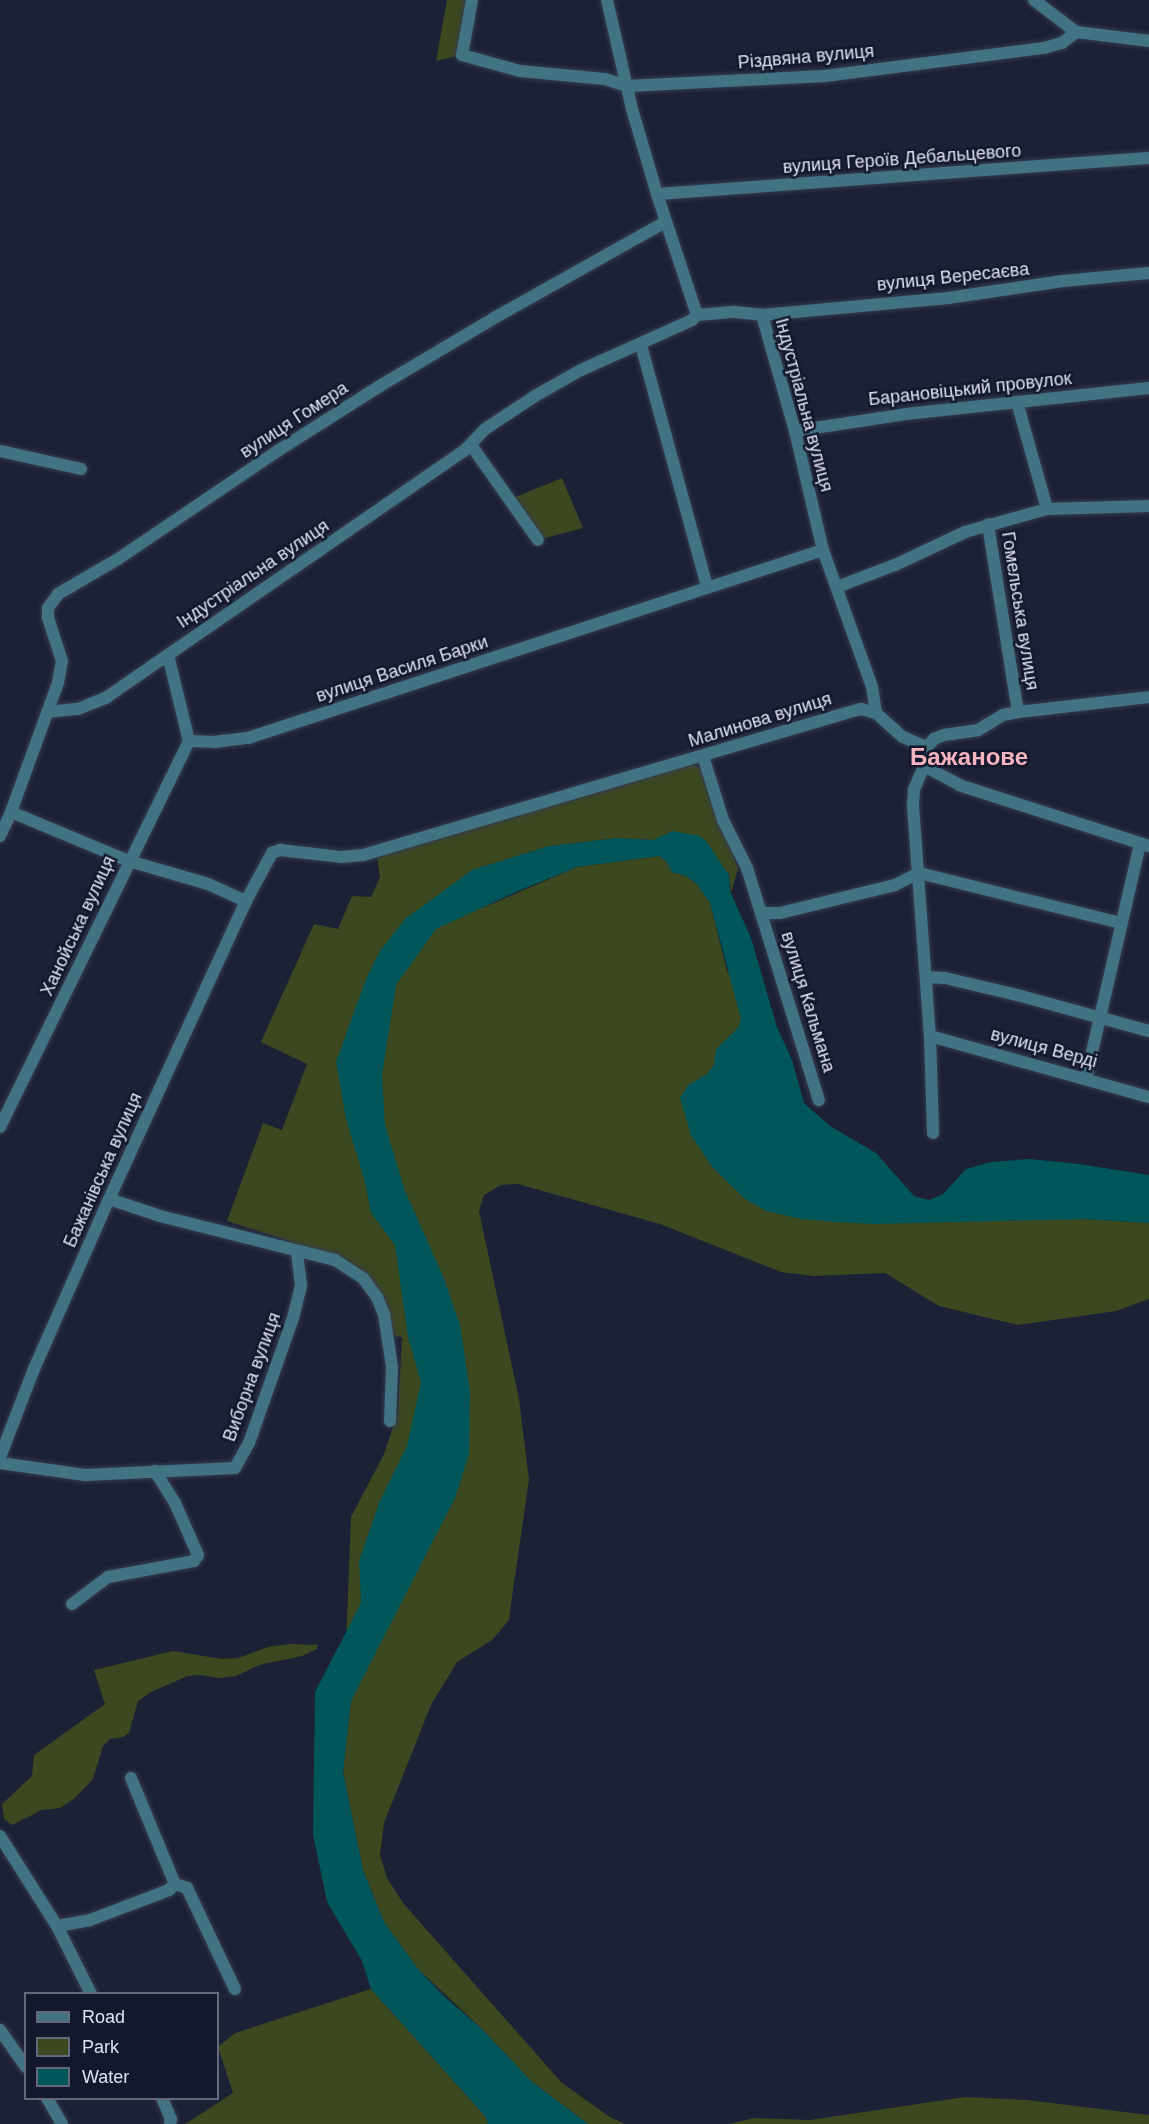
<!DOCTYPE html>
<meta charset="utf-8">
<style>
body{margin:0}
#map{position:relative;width:1149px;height:2124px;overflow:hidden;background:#1c2136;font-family:Helvetica,sans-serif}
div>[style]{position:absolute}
.green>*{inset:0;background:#3c481f}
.water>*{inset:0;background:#005658}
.roads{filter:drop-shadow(0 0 2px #373c50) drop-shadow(0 0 2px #373c50)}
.street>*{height:12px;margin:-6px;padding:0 6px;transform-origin:6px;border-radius:6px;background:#417382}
span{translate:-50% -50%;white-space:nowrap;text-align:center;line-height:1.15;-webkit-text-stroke:5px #13182c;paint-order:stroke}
.street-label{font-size:18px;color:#dee2f0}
.district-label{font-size:24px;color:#f6b3c0;font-weight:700}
.legend{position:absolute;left:24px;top:1992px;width:195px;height:108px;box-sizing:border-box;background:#13182c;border:2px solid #64697a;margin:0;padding:8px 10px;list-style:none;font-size:18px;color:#dee2f0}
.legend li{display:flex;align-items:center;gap:12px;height:30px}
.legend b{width:30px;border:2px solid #64697a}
</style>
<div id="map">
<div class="green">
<div style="clip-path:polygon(447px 0,472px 0,462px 55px,436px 61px)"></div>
<div style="clip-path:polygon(562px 478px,583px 528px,538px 540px,508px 500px)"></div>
<div style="clip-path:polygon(evenodd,693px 764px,703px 769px,738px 869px,731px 893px,729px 875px,706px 841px,673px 831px,653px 840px,617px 838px,549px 846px,472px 870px,443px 893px,482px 908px,577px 867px,659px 856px,666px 861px,672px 872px,686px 876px,696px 883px,710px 903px,727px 971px,734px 984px,750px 1063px,915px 1222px,1085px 1219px,1149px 1223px,1149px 1299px,1116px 1311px,1018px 1325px,939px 1306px,885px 1273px,814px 1276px,781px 1272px,660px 1224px,518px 1184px,501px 1185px,484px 1195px,479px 1211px,519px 1399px,529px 1480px,513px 1590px,509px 1620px,492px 1640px,457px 1662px,431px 1705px,384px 1823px,380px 1855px,387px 1878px,403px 1903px,562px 2083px,610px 2117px,625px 2124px,588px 2124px,531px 2081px,482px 2029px,418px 1969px,384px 1922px,363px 1870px,343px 1772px,351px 1701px,357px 1689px,345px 1669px,351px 1517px,384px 1454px,398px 1412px,402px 1337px,391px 1336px,376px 1285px,327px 1253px,227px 1221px,263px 1123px,282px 1130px,307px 1064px,261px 1042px,314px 924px,338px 929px,352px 896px,371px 897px,380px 877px,376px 851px,693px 764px,365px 1182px,405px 1191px,426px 1239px,371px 1213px,365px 1182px)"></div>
<div style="clip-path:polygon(290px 1644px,318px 1645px,317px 1649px,302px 1656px,259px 1665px,236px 1676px,218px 1678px,201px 1675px,188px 1676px,151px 1692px,138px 1701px,129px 1733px,123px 1737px,110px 1739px,103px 1746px,93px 1779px,75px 1798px,60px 1808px,42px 1810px,12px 1825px,4px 1819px,2px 1804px,32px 1776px,34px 1755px,105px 1704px,94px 1670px,173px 1651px,222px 1659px,238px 1658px,268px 1647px)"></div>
<div style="clip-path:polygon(371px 1989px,486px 2117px,488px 2124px,185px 2124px,233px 2093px,218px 2047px,235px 2033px)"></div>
<div style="clip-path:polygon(965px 2097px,1027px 2100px,1149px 2115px,1149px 2124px,729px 2124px,754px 2118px,810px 2120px)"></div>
</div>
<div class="water">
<div style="clip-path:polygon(673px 831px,699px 836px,706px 841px,729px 875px,730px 891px,751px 938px,777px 1027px,792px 1060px,804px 1103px,830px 1126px,876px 1153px,914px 1196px,929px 1200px,943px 1194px,966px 1169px,991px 1162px,1030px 1159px,1079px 1164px,1149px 1175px,1149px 1223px,1085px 1219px,873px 1224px,836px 1222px,801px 1219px,766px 1211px,745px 1199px,712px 1167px,691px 1135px,680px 1098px,688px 1085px,707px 1074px,714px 1065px,716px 1049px,738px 1028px,741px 1019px,710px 903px,696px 883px,686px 876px,672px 872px,666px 861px,659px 856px,577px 867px,518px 891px,436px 929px,396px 985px,382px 1076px,385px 1125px,405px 1191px,443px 1276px,460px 1325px,470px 1391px,469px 1454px,455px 1498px,351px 1701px,343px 1772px,363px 1870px,384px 1922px,418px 1969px,445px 1997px,482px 2029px,531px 2081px,588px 2124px,488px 2124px,486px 2117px,371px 1989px,362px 1961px,327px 1902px,313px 1834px,315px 1692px,361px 1603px,359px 1561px,379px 1503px,407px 1446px,421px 1382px,408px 1337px,395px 1245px,371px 1213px,365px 1182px,346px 1119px,336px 1062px,366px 979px,380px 951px,405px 919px,472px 870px,549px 846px,617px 838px,653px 840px)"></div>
</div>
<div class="roads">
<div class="street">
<div style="left:472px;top:0;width:56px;rotate:100.3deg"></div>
<div style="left:462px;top:55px;width:60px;rotate:15.4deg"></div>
<div style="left:520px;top:71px;width:85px;rotate:5.4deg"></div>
<div style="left:605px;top:79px;width:23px;rotate:18deg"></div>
<div style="left:627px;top:86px;width:198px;rotate:-2.9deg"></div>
<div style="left:825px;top:76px;width:221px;rotate:-7.3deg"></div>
<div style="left:1044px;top:48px;width:19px;rotate:-16deg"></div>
<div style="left:1062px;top:43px;width:18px;rotate:-38deg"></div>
<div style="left:1076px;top:32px;width:74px;rotate:7deg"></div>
<div style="left:607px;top:0;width:112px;rotate:77.1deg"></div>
<div style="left:632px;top:109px;width:89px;rotate:73.6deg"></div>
<div style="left:657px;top:194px;width:127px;rotate:71.7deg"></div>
<div style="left:1034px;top:0;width:53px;rotate:37.3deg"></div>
<div style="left:657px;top:194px;width:493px;rotate:-4.2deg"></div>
<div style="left:762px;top:315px;width:187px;rotate:-5.2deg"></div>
<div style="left:948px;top:298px;width:116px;rotate:-8.4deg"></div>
<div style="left:1063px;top:281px;width:86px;rotate:-5.3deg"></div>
<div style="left:641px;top:345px;width:251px;rotate:74.7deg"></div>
<div style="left:1017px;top:402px;width:111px;rotate:74.3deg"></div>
<div style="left:795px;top:431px;width:112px;rotate:-8.7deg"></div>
<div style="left:906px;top:414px;width:244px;rotate:-6.1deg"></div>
<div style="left:471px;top:445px;width:116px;rotate:54.8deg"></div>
<div style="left:0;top:451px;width:83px;rotate:12.5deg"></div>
<div style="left:837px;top:587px;width:62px;rotate:-20.8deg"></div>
<div style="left:895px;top:565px;width:77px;rotate:-25.2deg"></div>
<div style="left:965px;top:532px;width:85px;rotate:-15.7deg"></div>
<div style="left:1047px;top:509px;width:102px;rotate:-1.7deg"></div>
<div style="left:168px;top:655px;width:89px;rotate:76.3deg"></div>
<div style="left:189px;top:741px;width:25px;rotate:2deg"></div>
<div style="left:214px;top:742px;width:34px;rotate:-7deg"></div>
<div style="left:248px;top:738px;width:605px;rotate:-18.11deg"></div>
<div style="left:47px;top:712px;width:31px;rotate:-6deg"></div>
<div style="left:78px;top:709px;width:31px;rotate:-22deg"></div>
<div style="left:107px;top:697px;width:434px;rotate:-34.6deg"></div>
<div style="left:464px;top:451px;width:30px;rotate:-46deg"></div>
<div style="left:485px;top:429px;width:60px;rotate:-33.4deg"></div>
<div style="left:535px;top:396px;width:53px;rotate:-29.5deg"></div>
<div style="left:581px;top:370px;width:122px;rotate:-24.2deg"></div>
<div style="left:692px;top:320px;width:7px;rotate:-45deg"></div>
<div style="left:697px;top:315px;width:38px;rotate:-5deg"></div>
<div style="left:735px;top:312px;width:27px;rotate:6deg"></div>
<div style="left:762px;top:315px;width:121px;rotate:74.1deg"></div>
<div style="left:795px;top:431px;width:122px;rotate:76.8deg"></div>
<div style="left:823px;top:550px;width:145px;rotate:70.3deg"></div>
<div style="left:872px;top:687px;width:26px;rotate:81deg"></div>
<div style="left:1018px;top:712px;width:132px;rotate:-6.5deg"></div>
<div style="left:927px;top:747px;width:11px;rotate:-49deg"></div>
<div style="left:934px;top:739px;width:11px;rotate:-22deg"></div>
<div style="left:944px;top:735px;width:34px;rotate:-8deg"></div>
<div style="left:978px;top:730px;width:29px;rotate:-31deg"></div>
<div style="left:1003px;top:715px;width:15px;rotate:-11deg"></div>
<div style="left:1018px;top:712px;width:190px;rotate:-99.1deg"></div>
<div style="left:703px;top:756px;width:67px;rotate:72.6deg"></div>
<div style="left:723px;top:820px;width:54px;rotate:63.4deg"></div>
<div style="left:747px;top:868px;width:243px;rotate:72.8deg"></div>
<div style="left:924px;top:766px;width:40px;rotate:28deg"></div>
<div style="left:959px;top:785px;width:200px;rotate:17.8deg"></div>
<div style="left:11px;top:812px;width:128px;rotate:22.6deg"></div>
<div style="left:129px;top:861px;width:82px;rotate:16.2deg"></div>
<div style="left:208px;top:884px;width:42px;rotate:24.1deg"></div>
<div style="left:0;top:836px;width:26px;rotate:-65deg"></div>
<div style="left:11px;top:812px;width:137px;rotate:-70deg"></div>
<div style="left:58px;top:683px;width:22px;rotate:-80deg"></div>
<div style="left:62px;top:661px;width:45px;rotate:-108deg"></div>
<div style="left:48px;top:618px;width:10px;rotate:-90deg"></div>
<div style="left:48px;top:608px;width:17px;rotate:-54deg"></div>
<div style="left:58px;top:594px;width:69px;rotate:-30.3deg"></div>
<div style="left:118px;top:559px;width:194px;rotate:-34.1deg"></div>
<div style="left:279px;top:450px;width:123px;rotate:-32.4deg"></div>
<div style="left:383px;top:384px;width:129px;rotate:-30.7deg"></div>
<div style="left:494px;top:318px;width:196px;rotate:-29.3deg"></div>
<div style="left:762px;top:913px;width:18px"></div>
<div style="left:780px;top:913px;width:118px;rotate:-13.7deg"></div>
<div style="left:895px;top:885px;width:27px;rotate:-27deg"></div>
<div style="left:919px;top:873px;width:208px;rotate:13.9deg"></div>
<div style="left:926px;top:977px;width:19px;rotate:3deg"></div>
<div style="left:945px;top:978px;width:78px;rotate:13.3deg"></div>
<div style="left:1021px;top:996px;width:133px;rotate:15.3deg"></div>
<div style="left:930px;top:1036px;width:227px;rotate:15.6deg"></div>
<div style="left:1086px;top:1078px;width:240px;rotate:-77deg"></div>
<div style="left:0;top:1127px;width:430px;rotate:-63.9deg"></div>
<div style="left:109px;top:1199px;width:54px;rotate:18.4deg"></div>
<div style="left:160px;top:1216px;width:180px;rotate:14.1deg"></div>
<div style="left:335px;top:1260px;width:33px;rotate:33deg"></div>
<div style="left:363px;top:1278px;width:24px;rotate:54deg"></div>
<div style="left:377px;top:1297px;width:18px;rotate:68deg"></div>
<div style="left:384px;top:1314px;width:54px;rotate:81.4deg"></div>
<div style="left:392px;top:1367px;width:54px;rotate:92.1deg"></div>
<div style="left:0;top:1457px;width:94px;rotate:-68.9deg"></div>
<div style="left:34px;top:1369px;width:186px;rotate:-66.2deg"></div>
<div style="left:109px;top:1199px;width:328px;rotate:-65.3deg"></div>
<div style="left:246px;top:901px;width:55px;rotate:-61.6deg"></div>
<div style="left:272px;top:853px;width:9px;rotate:-21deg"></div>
<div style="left:280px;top:850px;width:61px;rotate:6.5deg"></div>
<div style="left:341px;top:857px;width:22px;rotate:-5deg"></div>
<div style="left:363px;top:855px;width:503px;rotate:-16.38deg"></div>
<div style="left:846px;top:713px;width:16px;rotate:-15deg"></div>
<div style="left:861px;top:709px;width:16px;rotate:15deg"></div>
<div style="left:876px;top:713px;width:36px;rotate:42deg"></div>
<div style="left:903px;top:737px;width:26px;rotate:23deg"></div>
<div style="left:927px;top:747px;width:19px;rotate:99deg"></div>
<div style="left:924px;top:766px;width:26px;rotate:113deg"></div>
<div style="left:914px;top:790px;width:16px;rotate:94deg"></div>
<div style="left:913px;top:806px;width:231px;rotate:85.8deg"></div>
<div style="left:930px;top:1036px;width:97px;rotate:88.2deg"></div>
<div style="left:0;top:1463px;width:86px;rotate:8deg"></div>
<div style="left:85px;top:1475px;width:150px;rotate:-2.7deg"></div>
<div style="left:235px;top:1468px;width:29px;rotate:-61deg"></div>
<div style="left:249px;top:1443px;width:133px;rotate:-70.6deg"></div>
<div style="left:293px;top:1318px;width:34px;rotate:-76deg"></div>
<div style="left:301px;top:1285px;width:33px;rotate:-97deg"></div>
<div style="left:72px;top:1604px;width:45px;rotate:-36.9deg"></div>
<div style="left:108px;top:1577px;width:87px;rotate:-10.5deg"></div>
<div style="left:194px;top:1561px;width:7px;rotate:-56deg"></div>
<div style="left:198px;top:1555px;width:57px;rotate:-113.9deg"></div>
<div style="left:175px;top:1503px;width:38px;rotate:-122deg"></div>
<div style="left:131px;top:1778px;width:115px;rotate:67.5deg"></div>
<div style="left:175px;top:1884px;width:13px;rotate:18deg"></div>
<div style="left:187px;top:1888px;width:112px;rotate:64.6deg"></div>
<div style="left:0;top:1836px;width:107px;rotate:57.7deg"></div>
<div style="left:57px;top:1926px;width:76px;rotate:63.4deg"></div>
<div style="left:57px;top:1926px;width:34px;rotate:-10deg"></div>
<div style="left:90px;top:1920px;width:85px;rotate:-20.8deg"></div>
<div style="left:169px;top:1890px;width:8px;rotate:-45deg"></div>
<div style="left:0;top:2030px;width:45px;rotate:54.9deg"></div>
<div style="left:47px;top:2098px;width:30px;rotate:60deg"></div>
<div style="left:162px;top:2098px;width:23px;rotate:67deg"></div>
<div style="left:171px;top:2119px;width:5px;rotate:101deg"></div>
</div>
</div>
<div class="street-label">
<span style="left:806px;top:57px;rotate:-5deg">Різдвяна вулиця</span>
<span style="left:902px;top:159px;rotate:-4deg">вулиця Героїв Дебальцевого</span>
<span style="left:953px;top:277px;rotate:-6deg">вулиця Вересаєва</span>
<span style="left:970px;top:389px;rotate:-6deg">Барановіцький провулок</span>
<span style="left:804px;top:405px;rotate:75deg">Індустріальна вулиця</span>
<span style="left:294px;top:420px;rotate:-33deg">вулиця Гомера</span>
<span style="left:253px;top:574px;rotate:-34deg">Індустріальна вулиця</span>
<span style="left:1020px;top:611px;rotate:81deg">Гомельська вулиця</span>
<span style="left:402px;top:669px;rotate:-18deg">вулиця Василя Барки</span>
<span style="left:760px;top:720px;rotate:-17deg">Малинова вулиця</span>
<span style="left:78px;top:926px;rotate:-65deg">Ханойська вулиця</span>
<span style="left:808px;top:1002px;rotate:73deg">вулиця Кальмана</span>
<span style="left:1044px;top:1048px;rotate:15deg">вулиця Верді</span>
<span style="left:103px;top:1170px;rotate:-66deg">Бажанівська вулиця</span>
<span style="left:252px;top:1377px;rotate:-70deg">Виборна вулиця</span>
</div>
<div class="district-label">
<span style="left:969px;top:757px">Бажанове</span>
</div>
<ul class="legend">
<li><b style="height:8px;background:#417382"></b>Road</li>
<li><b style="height:16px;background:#3c481f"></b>Park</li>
<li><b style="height:16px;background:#005658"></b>Water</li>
</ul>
</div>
